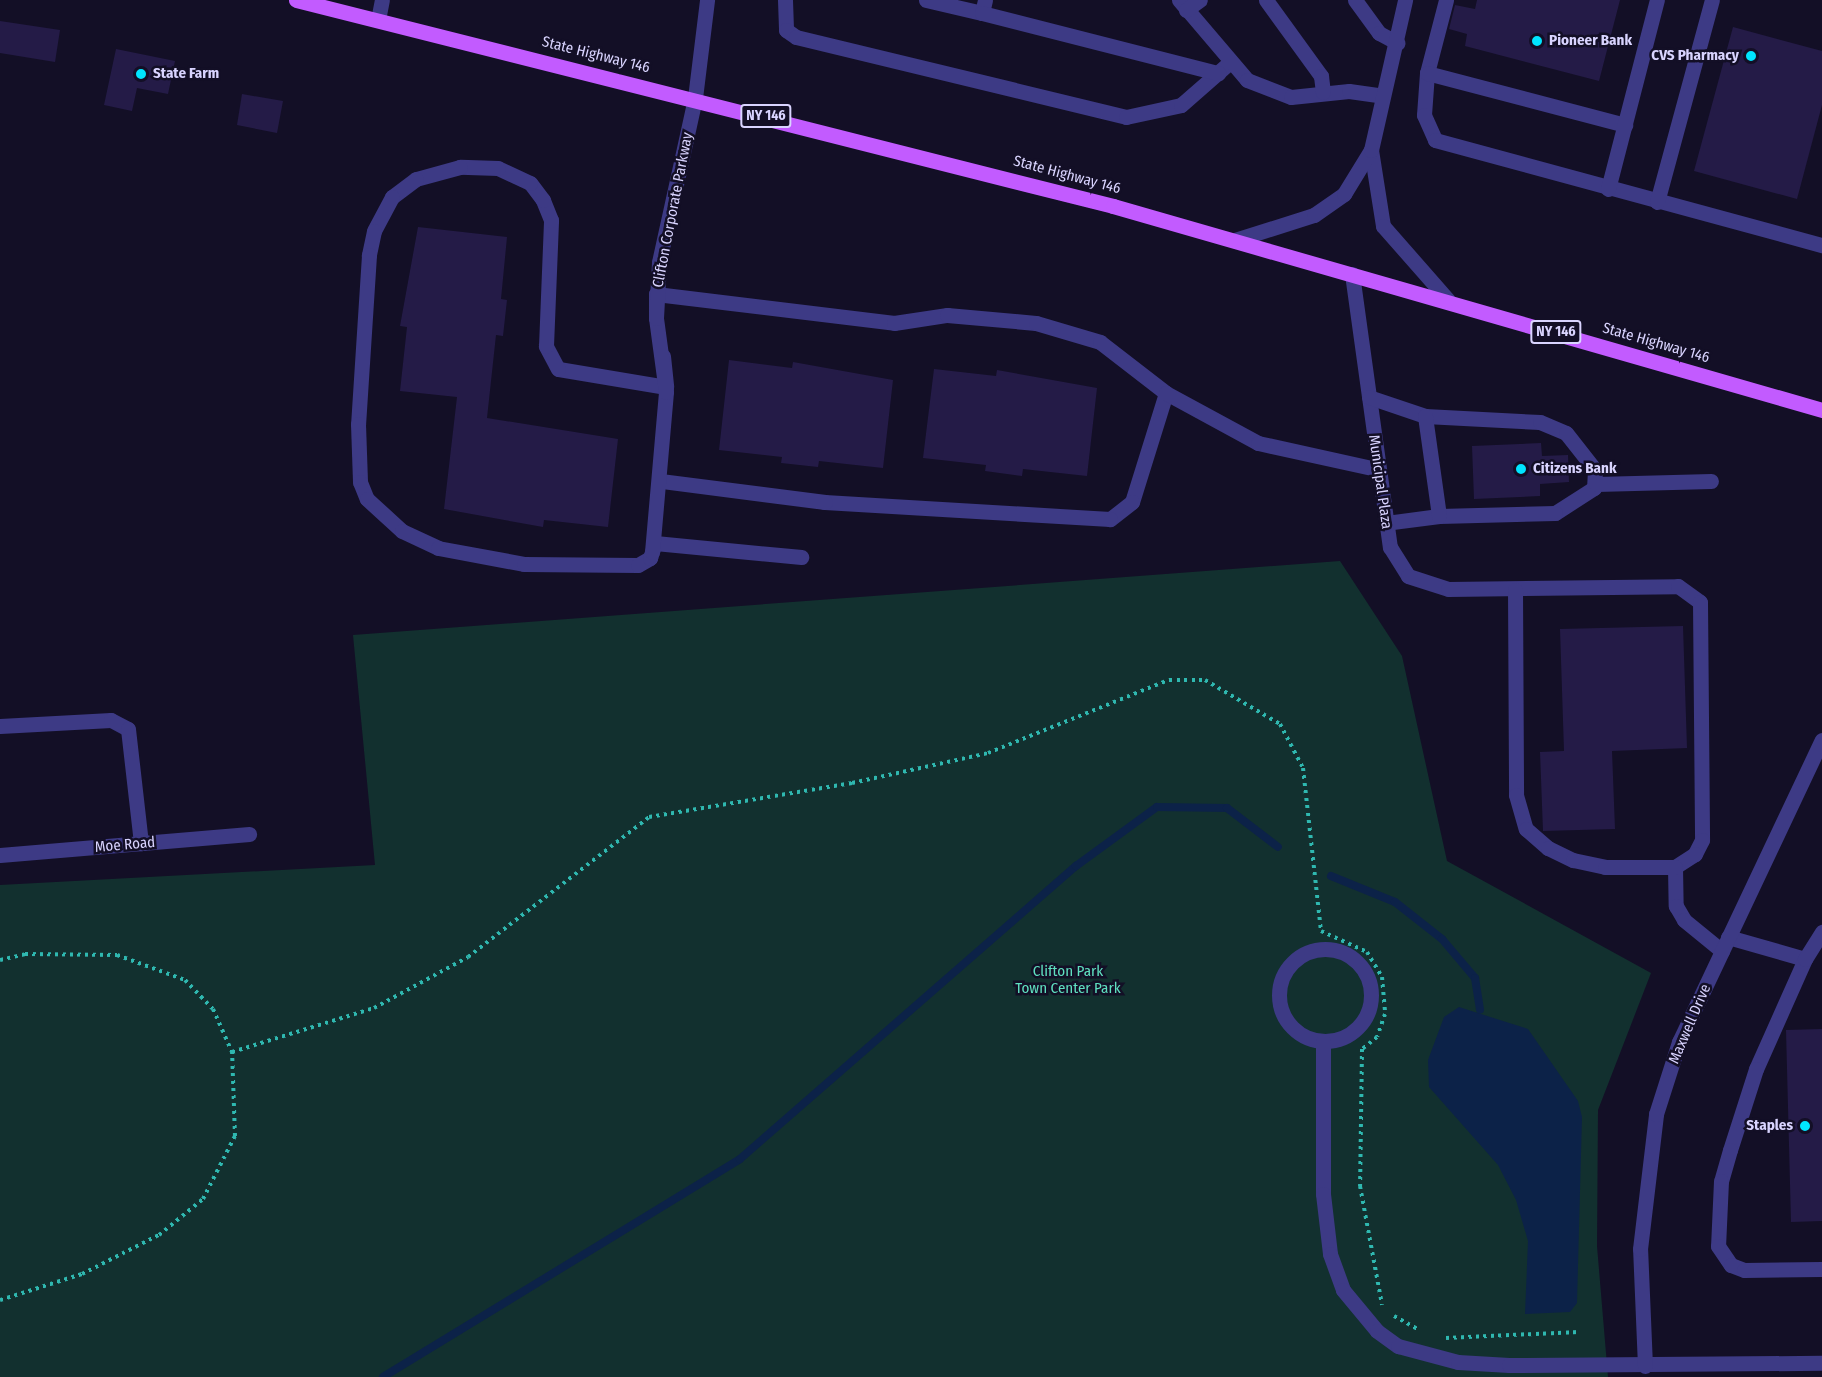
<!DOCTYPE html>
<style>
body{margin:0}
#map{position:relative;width:1822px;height:1377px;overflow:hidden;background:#130f26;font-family:"Fira Sans Condensed",sans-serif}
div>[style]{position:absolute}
.green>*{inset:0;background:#12302f}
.water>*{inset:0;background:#0c2248}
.stream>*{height:8px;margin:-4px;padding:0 4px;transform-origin:4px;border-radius:4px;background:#0c2248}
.building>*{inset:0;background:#241b47}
.path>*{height:4px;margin-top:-2px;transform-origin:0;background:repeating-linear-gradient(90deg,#2fb8b0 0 3px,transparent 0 7.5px)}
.minor>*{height:15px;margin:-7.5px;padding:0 7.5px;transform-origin:7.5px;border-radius:7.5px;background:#3d3a85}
.minor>.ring{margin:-7.5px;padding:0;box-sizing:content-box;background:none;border:15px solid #3d3a85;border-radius:50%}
.major>*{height:15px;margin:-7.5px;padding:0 7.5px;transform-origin:7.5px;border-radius:7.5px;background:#c25bff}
.dots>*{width:16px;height:16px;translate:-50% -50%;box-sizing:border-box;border:3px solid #130f26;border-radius:50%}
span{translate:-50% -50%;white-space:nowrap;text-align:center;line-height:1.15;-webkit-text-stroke:5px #130f26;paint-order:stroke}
.shield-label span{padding:2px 4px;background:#130f26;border:2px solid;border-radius:4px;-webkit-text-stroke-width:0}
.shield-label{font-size:14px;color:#d9d4ff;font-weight:700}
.poi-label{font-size:15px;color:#d9d4ff;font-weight:700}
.left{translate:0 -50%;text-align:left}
.right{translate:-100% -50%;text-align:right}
.street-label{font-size:15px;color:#d9d4ff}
.park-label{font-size:15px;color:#5fe0c0}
</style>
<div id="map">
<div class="green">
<div style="clip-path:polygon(1340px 561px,1402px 656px,1447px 861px,1651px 973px,1598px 1110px,1597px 1246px,1608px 1377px,0 1377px,0 885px,375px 865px,353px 635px)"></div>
</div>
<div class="water">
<div style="clip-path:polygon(1459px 1007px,1528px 1029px,1578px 1101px,1582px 1117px,1577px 1303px,1570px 1312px,1525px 1314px,1528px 1241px,1516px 1200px,1498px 1165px,1429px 1087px,1428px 1060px,1444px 1017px)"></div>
</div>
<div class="stream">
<div style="left:1331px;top:876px;width:69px;rotate:22.1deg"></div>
<div style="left:1395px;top:902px;width:60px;rotate:38.2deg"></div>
<div style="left:1442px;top:939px;width:51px;rotate:49.8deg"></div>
<div style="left:1475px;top:978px;width:32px;rotate:81deg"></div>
<div style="left:383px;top:1377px;width:418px;rotate:-31.4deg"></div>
<div style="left:740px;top:1159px;width:446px;rotate:-41.1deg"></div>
<div style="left:1076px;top:866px;width:100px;rotate:-36.1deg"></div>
<div style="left:1157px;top:807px;width:70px;rotate:0.8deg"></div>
<div style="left:1227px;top:808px;width:64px;rotate:37.4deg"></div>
</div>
<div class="building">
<div style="clip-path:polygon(1477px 0,1620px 0,1599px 81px,1465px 46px,1467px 34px,1449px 29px,1455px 5px,1475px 9px)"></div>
<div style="clip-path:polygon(0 21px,60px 30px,55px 62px,0 53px)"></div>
<div style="clip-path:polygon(1733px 27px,1822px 51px,1822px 105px,1797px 199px,1694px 171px)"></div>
<div style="clip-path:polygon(116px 49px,175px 61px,168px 94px,137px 88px,132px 111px,104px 105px)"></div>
<div style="clip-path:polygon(242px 94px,283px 101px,277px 133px,237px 125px)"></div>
<div style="clip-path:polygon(418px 227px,507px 237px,501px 299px,507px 300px,503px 336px,496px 335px,487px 418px,618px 439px,608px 527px,544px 520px,543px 527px,444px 509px,457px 397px,400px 391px,407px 327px,400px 326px)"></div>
<div style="clip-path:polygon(729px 360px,792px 368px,793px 362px,893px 380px,883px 468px,819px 461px,818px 467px,781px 463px,782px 457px,719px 450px)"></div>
<div style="clip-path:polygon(934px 369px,996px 376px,997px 370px,1097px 388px,1087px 476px,1023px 469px,1022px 476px,985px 471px,986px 465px,923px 458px)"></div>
<div style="clip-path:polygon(1541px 443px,1542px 456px,1568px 455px,1569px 482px,1540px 484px,1540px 496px,1474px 499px,1472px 446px)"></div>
<div style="clip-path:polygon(1683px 626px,1687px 748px,1612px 751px,1615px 829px,1543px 831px,1540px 752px,1564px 751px,1560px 629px)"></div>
<div style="clip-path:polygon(1822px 1029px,1822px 1221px,1791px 1222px,1786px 1030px)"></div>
</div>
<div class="path">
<div style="left:0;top:960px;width:26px;rotate:-13deg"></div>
<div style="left:25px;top:954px;width:92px;rotate:0.6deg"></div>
<div style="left:117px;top:955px;width:72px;rotate:20.2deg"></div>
<div style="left:185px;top:980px;width:40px;rotate:46deg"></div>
<div style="left:213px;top:1009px;width:47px;rotate:66.2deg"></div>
<div style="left:232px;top:1052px;width:149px;rotate:-17.2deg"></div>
<div style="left:374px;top:1008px;width:107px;rotate:-28.5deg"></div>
<div style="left:468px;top:957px;width:229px;rotate:-37.7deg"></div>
<div style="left:649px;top:817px;width:206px;rotate:-9.5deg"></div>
<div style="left:852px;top:783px;width:139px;rotate:-12.4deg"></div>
<div style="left:988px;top:753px;width:195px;rotate:-22deg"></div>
<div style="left:1169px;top:680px;width:36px"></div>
<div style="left:1205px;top:680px;width:87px;rotate:30.4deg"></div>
<div style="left:1280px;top:724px;width:50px;rotate:62.4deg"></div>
<div style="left:1303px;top:768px;width:164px;rotate:83.7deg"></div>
<div style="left:1321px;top:931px;width:51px;rotate:24.5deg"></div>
<div style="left:1367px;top:952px;width:29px;rotate:59deg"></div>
<div style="left:1382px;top:977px;width:37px;rotate:85deg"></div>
<div style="left:1385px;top:1014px;width:24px;rotate:109deg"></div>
<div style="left:1377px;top:1037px;width:19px;rotate:141deg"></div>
<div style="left:1362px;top:1049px;width:137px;rotate:90.8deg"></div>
<div style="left:1360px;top:1186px;width:121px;rotate:79.5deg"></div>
<div style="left:0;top:1300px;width:86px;rotate:-17.6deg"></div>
<div style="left:82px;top:1274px;width:86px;rotate:-26.9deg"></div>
<div style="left:159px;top:1235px;width:57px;rotate:-39.3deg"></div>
<div style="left:203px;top:1199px;width:71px;rotate:-63.1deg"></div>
<div style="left:235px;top:1136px;width:84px;rotate:-92deg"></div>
<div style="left:1394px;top:1316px;width:29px;rotate:29deg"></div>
<div style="left:1446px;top:1338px;width:133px;rotate:-2.6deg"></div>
</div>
<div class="minor">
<div style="left:785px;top:0;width:30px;rotate:88deg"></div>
<div style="left:786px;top:30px;width:12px;rotate:35deg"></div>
<div style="left:796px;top:37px;width:340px;rotate:13.6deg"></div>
<div style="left:1126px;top:117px;width:56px;rotate:-12.3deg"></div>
<div style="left:1181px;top:105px;width:64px;rotate:-41.2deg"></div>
<div style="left:926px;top:0;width:57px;rotate:13.1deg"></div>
<div style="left:982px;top:13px;width:13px;rotate:-77deg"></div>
<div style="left:1179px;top:0;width:105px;rotate:49.6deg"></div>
<div style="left:1247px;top:80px;width:47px;rotate:21.1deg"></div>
<div style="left:1291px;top:97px;width:58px;rotate:-5.9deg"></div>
<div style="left:1349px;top:91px;width:34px;rotate:8deg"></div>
<div style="left:1266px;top:0;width:94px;rotate:54.1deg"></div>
<div style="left:1321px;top:76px;width:16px;rotate:83deg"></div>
<div style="left:1355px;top:0;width:41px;rotate:54deg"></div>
<div style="left:1379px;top:33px;width:21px;rotate:28deg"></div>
<div style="left:1446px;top:0;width:75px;rotate:104.6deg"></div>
<div style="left:1427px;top:73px;width:42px;rotate:94.1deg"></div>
<div style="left:1424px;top:115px;width:27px;rotate:66deg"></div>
<div style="left:1435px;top:140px;width:401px;rotate:15.2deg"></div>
<div style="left:1186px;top:10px;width:17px;rotate:-36deg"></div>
<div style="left:982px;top:13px;width:244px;rotate:14.3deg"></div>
<div style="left:378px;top:20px;width:20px;rotate:-79deg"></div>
<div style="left:1427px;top:73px;width:205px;rotate:14.7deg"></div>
<div style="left:1371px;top:150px;width:77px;rotate:81deg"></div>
<div style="left:1383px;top:226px;width:98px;rotate:48.7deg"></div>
<div style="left:1608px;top:189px;width:195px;rotate:-75.5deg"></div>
<div style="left:1657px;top:202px;width:209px;rotate:-74.8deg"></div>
<div style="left:1235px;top:240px;width:83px;rotate:-17.6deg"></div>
<div style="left:1314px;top:215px;width:37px;rotate:-35deg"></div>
<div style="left:1344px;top:194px;width:52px;rotate:-58.5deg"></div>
<div style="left:1371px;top:150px;width:154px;rotate:-77.2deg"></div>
<div style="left:1352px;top:274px;width:276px;rotate:82.1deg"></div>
<div style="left:1390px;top:547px;width:34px;rotate:58deg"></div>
<div style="left:1408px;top:576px;width:42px;rotate:18deg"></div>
<div style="left:1448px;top:589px;width:230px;rotate:-0.7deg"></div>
<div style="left:1678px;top:586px;width:27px;rotate:36deg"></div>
<div style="left:1700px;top:602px;width:238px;rotate:89.5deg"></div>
<div style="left:1702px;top:840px;width:16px;rotate:117deg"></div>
<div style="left:1695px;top:854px;width:24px;rotate:147deg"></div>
<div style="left:1675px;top:867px;width:39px;rotate:89deg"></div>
<div style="left:1676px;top:906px;width:16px;rotate:60deg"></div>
<div style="left:1684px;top:920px;width:49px;rotate:39.2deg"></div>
<div style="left:656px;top:318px;width:24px;rotate:-90deg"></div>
<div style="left:656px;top:294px;width:240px;rotate:6.9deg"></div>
<div style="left:894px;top:323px;width:54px;rotate:-8.6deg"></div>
<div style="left:947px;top:315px;width:89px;rotate:5.1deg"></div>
<div style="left:1036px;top:323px;width:67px;rotate:16.5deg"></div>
<div style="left:1100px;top:342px;width:83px;rotate:37.7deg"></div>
<div style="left:1166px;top:393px;width:114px;rotate:107.3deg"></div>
<div style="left:1132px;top:502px;width:28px;rotate:142deg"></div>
<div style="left:1110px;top:519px;width:286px;rotate:-176.6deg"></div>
<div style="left:825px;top:502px;width:164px;rotate:-172.7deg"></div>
<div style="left:663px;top:356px;width:31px;rotate:84deg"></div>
<div style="left:666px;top:387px;width:109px;rotate:-170.5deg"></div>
<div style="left:558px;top:369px;width:26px;rotate:-118deg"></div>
<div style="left:546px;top:346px;width:126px;rotate:-87.7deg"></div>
<div style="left:551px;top:220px;width:22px;rotate:-112deg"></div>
<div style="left:543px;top:200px;width:21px;rotate:-127deg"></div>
<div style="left:530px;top:183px;width:35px;rotate:-155deg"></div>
<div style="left:498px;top:168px;width:38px;rotate:-178deg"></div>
<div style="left:460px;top:167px;width:46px;rotate:164.7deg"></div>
<div style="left:416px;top:179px;width:30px;rotate:143deg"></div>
<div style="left:392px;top:197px;width:38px;rotate:118deg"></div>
<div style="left:374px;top:231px;width:25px;rotate:102deg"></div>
<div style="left:369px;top:255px;width:169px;rotate:93.7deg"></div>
<div style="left:358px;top:424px;width:58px;rotate:88deg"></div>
<div style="left:360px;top:482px;width:18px;rotate:68deg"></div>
<div style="left:367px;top:499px;width:47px;rotate:42.4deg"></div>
<div style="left:402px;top:531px;width:40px;rotate:25deg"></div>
<div style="left:438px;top:548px;width:87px;rotate:10.5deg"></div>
<div style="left:524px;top:564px;width:114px;rotate:0.5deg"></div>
<div style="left:638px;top:565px;width:14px;rotate:-30deg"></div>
<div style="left:650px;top:558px;width:16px;rotate:-72deg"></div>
<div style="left:655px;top:543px;width:147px;rotate:5.5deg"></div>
<div style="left:1166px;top:393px;width:105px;rotate:28.5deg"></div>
<div style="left:1258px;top:443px;width:121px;rotate:12.4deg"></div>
<div style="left:1369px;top:397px;width:59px;rotate:18.7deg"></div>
<div style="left:1425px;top:416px;width:115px;rotate:3deg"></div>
<div style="left:1540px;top:422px;width:28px;rotate:23deg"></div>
<div style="left:1566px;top:433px;width:47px;rotate:51.9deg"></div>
<div style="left:1595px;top:470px;width:18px;rotate:93deg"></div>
<div style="left:1594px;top:488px;width:46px;rotate:147.3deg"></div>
<div style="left:1555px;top:513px;width:116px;rotate:178.5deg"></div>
<div style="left:1439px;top:516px;width:53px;rotate:172.5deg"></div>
<div style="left:1425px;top:416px;width:101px;rotate:82deg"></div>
<div style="left:1596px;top:484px;width:115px;rotate:-1.5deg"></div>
<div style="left:652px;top:552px;width:161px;rotate:-85deg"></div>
<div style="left:666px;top:392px;width:75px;rotate:-97.7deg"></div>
<div style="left:656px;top:318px;width:56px;rotate:-86.9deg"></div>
<div style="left:659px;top:262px;width:168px;rotate:-77.6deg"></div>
<div style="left:695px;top:98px;width:99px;rotate:-83deg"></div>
<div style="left:1515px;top:590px;width:205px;rotate:89.7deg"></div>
<div style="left:1516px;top:795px;width:35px;rotate:74deg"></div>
<div style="left:1526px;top:829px;width:29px;rotate:41deg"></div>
<div style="left:1548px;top:848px;width:28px;rotate:26deg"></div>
<div style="left:1573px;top:860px;width:33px;rotate:12deg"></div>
<div style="left:1605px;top:867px;width:70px"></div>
<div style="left:0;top:726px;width:111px;rotate:-3.1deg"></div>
<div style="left:111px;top:720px;width:19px;rotate:28deg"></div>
<div style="left:128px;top:729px;width:115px;rotate:83.5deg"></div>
<div style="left:0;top:855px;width:250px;rotate:-4.8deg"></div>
<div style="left:1728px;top:937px;width:80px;rotate:15.9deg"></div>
<div style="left:1805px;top:959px;width:120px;rotate:114deg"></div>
<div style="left:1756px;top:1069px;width:85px;rotate:107.8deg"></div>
<div style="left:1730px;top:1150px;width:32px;rotate:106deg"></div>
<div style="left:1721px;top:1181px;width:65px;rotate:92.6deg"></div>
<div style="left:1718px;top:1246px;width:23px;rotate:56deg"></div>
<div style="left:1731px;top:1265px;width:14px;rotate:21deg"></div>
<div style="left:1744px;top:1270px;width:78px;rotate:-0.7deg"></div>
<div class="ring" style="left:1279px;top:949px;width:77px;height:77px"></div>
<div style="left:1805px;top:959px;width:32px;rotate:-58deg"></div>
<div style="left:1323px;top:1041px;width:153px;rotate:90deg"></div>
<div style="left:1323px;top:1194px;width:60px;rotate:83.3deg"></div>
<div style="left:1330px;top:1254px;width:38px;rotate:70deg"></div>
<div style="left:1343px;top:1290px;width:53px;rotate:50.3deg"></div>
<div style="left:1377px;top:1331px;width:26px;rotate:36deg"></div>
<div style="left:1398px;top:1346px;width:62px;rotate:14.9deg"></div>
<div style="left:1458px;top:1362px;width:51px;rotate:3.4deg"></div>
<div style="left:1509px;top:1365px;width:313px;rotate:-0.4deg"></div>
<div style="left:1645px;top:1366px;width:117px;rotate:-92.4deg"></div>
<div style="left:1640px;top:1249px;width:136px;rotate:-83.2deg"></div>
<div style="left:1656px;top:1114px;width:76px;rotate:-72.3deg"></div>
<div style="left:1679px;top:1042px;width:334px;rotate:-64.7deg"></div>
</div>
<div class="major">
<div style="left:296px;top:0;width:843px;rotate:14.15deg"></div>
<div style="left:1113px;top:206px;width:738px;rotate:16.05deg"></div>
</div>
<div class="dots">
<div style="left:1537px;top:41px;background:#00e5ff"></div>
<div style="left:1751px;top:56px;background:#00e5ff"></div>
<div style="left:141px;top:74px;background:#00e5ff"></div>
<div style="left:1521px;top:469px;background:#00e5ff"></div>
<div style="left:1805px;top:1126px;background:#00e5ff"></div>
</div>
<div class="shield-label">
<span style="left:766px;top:116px">NY 146</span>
<span style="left:1556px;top:332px">NY 146</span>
</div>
<div class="poi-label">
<span class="left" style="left:1549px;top:41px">Pioneer Bank</span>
<span class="right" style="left:1739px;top:56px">CVS Pharmacy</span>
<span class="left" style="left:153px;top:74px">State Farm</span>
<span class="left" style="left:1533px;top:469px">Citizens Bank</span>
<span class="right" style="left:1793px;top:1126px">Staples</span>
</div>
<div class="street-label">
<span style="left:596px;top:55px;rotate:14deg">State Highway 146</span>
<span style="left:1067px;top:175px;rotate:15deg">State Highway 146</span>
<span style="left:673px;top:210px;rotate:-79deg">Clifton Corporate Parkway</span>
<span style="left:1656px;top:343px;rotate:16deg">State Highway 146</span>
<span style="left:1380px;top:482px;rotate:82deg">Municipal Plaza</span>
<span style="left:125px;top:845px;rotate:-5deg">Moe Road</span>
<span style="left:1690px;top:1024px;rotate:-67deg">Maxwell Drive</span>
</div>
<div class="park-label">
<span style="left:1068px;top:980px">Clifton Park<br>Town Center Park</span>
</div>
</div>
